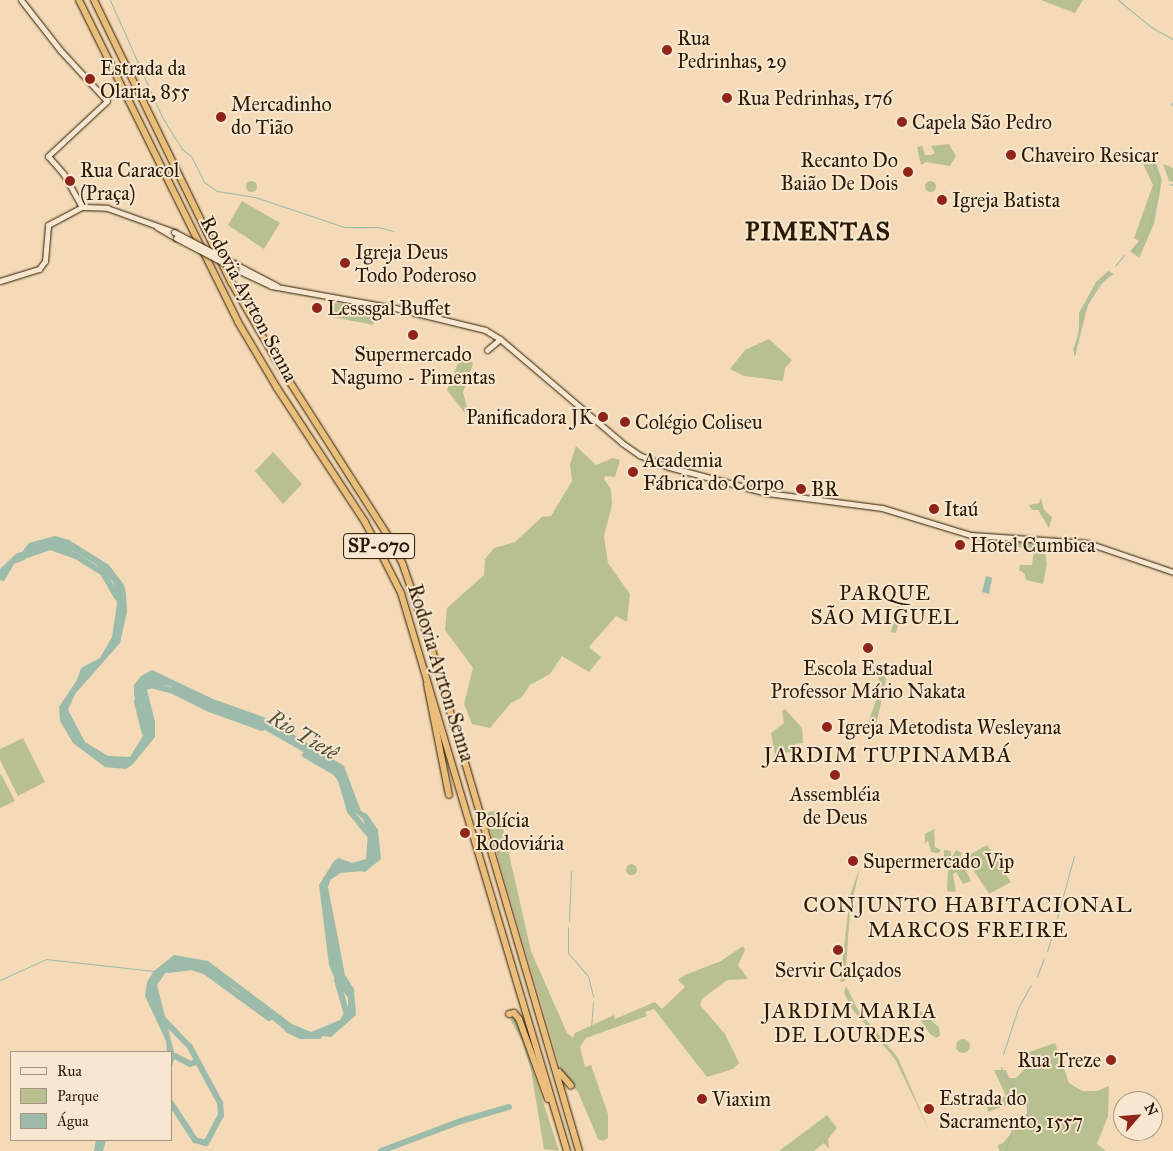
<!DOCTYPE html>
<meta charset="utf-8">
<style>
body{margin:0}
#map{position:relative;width:1173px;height:1151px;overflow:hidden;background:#f4dab6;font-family:"IM FELL Great Primer",serif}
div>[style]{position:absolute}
.green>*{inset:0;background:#b9c090}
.round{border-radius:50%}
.water>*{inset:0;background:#9cbbaa}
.stream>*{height:1px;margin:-0.5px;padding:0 0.5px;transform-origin:0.5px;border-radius:0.5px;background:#9cbbaa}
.river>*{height:6px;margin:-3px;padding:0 3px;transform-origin:3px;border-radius:3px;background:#9cbbaa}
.roads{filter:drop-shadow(0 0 1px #2b1a03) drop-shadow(0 0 1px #2b1a03)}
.secondary>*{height:5px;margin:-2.5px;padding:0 2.5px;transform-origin:2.5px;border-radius:2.5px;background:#f8e7d0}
.highway>*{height:6px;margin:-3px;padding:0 3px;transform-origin:3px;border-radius:3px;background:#eabd7b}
.bridges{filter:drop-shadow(0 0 1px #2b1a03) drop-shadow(0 0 1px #2b1a03)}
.secondary-bridge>*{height:5px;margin:-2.5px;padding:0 2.5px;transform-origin:2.5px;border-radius:2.5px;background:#f8e7d0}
.dots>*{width:14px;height:14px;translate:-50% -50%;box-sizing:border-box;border:2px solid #f8e7d0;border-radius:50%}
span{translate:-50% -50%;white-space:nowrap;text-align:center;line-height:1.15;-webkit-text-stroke:4px #f8e7d0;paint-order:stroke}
.shield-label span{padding:1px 4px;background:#f8e7d0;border:1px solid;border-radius:4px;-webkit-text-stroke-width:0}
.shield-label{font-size:19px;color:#2b1a03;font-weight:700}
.poi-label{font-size:20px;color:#2b1a03}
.left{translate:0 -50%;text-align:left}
.right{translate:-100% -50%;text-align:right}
.street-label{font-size:20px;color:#2b1a03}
.neighbourhood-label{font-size:21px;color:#2b1a03;letter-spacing:1px}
.water-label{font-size:21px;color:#53523d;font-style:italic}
.quarter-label{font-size:22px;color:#2b1a03;letter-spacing:1px}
.district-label{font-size:25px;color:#2b1a03;font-weight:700;letter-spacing:1px}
.legend{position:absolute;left:10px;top:1051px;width:162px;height:90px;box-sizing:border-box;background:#f8e7d0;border:1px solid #a6957e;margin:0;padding:6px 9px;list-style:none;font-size:15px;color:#2b1a03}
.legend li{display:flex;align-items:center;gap:10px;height:25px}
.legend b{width:25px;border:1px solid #a6957e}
.north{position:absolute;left:1113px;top:1091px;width:50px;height:50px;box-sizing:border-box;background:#f8e7d0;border:1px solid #a6957e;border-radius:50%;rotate:63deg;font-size:14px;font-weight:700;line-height:20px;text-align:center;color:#2b1a03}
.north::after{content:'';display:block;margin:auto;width:18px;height:22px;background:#8f2418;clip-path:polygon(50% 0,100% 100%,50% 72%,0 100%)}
</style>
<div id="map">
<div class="green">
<div style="clip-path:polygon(1041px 0,1083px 0,1075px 13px)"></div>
<div style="clip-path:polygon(949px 144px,956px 156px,950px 166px,926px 162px,921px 165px,917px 147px,922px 146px,925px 155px,931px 155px,935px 153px,931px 146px)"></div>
<div style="clip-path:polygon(1145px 156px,1155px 160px,1162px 180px,1154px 224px,1139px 258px,1130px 251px,1139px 241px,1134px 238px,1153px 185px,1143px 164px)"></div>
<div style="clip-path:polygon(1163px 164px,1173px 168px,1173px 182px,1169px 181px)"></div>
<div class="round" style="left:924.5px;top:180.5px;width:11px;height:11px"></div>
<div class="round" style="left:245.5px;top:180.5px;width:11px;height:11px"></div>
<div style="clip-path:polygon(242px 201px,280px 223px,264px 249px,228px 225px)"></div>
<div style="clip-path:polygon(1108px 271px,1114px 274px,1099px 285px,1088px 305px,1075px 356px,1073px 349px,1079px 335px,1079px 313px,1096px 282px)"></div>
<div style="clip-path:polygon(335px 303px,373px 308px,377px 317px,373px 325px,328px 316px)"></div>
<div style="clip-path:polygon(769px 339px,792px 360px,785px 368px,783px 381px,744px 376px,730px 369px,745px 350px)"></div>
<div style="clip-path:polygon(468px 357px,473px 364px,463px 392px,468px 411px,464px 412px,447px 390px,458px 363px)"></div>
<div style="clip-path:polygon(576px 446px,596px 465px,613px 458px,620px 460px,615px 477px,605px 476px,604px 479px,611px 489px,612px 505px,604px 536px,608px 563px,630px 594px,627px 622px,616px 616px,589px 647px,601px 657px,589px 672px,562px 656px,550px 674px,530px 685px,522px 697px,511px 703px,490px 728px,472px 724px,464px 704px,473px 668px,445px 630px,447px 608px,484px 575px,485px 559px,494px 548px,515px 542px,542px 517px,551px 516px,572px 481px,570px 464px)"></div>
<div style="clip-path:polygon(273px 452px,302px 484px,283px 504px,255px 471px)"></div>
<div style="clip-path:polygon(1041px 498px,1044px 510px,1052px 517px,1049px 528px,1038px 510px,1032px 510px,1029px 505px,1039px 503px)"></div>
<div style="clip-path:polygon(1015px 540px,1044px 543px,1047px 564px,1043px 584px,1026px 580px,1025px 574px,1019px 570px,1020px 565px,1032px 565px,1034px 550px,1019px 547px)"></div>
<div style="clip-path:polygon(898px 603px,903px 604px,896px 633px,891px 632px)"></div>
<div style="clip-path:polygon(883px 673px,886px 679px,873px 740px,869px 732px,869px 720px,881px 686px,877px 675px)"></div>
<div style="clip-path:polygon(785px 709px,802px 728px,803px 743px,795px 744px,797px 750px,786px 753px,782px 748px,780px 754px,775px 755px,771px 733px,784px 723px,782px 711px)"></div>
<div style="clip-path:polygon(23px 738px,45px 782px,18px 796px,0 760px,0 749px)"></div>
<div style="clip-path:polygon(1px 774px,15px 801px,0 808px,0 775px)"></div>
<div style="clip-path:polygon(499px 810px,531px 951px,567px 1033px,573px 1038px,575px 1033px,614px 1015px,615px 1019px,655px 1002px,662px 1009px,685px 987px,678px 980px,685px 975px,721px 961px,743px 946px,745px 950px,738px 965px,748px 979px,727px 980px,702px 999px,700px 1005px,725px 1034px,739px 1063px,733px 1069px,707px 1077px,654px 1009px,645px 1012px,647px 1016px,586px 1038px,580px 1047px,585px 1067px,591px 1065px,608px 1114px,608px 1138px,603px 1141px,598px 1139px,578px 1092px,562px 1073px,485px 813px)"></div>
<div style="clip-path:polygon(934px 829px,935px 847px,941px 850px,938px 853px,931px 852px,928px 840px,925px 844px,925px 834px)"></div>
<div style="clip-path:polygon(987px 845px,1011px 882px,989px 894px,965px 857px)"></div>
<div style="clip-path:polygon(944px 850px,951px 851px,951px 859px,956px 850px,962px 853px,960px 858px,971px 881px,963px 884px,956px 872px,953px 874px,956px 891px,953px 892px,947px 891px,948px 870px,943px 866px,935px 867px,934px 863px,944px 860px)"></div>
<div class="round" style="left:625.5px;top:863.5px;width:11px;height:11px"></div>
<div style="clip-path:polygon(860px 867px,850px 911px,845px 981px,840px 982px,850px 895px)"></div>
<div style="clip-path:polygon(846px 986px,858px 1010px,898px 1058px,929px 1130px,895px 1059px,852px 1009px,844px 993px)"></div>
<div style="clip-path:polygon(920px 1011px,939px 1027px,940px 1036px,936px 1038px,930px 1034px,917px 1015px)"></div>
<div style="clip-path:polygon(514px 1016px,516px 1018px,559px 1151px,544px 1149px,531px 1070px,522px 1041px,510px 1019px)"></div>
<div class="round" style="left:956px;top:1039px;width:14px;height:14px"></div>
<div style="clip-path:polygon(1055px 1043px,1069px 1083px,1082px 1091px,1097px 1091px,1109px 1086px,1108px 1116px,1097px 1144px,1106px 1151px,999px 1151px,998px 1145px,1003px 1143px,1028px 1113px,1027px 1105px,1016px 1101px,988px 1112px,987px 1105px,1006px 1096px,994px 1070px,1006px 1070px,1009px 1078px,1016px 1078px,1032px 1062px,1029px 1052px)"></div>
<div style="clip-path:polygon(827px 1115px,837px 1128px,828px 1139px,829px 1149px,824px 1143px,814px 1151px,779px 1151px)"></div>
</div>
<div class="water">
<div style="clip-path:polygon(55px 536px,69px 540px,109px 565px,124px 585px,126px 593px,127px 612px,120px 643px,75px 694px,68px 710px,85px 742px,108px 756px,130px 757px,144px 734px,141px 704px,134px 696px,134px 685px,141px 676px,152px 670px,213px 699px,269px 719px,344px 766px,361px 811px,367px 814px,378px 830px,381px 859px,365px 872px,343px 868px,333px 873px,328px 887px,345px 975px,354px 989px,356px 1015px,331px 1037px,287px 1032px,234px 988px,193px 965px,179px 966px,166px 972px,157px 985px,175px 1056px,171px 1070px,171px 1052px,167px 1052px,166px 1041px,145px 996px,147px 982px,154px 971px,174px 955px,208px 961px,292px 1024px,311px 1032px,340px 1020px,348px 1006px,348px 998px,336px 982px,329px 965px,319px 885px,334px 861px,339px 858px,352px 863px,366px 859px,368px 833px,363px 819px,345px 804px,343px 781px,333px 769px,251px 722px,192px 700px,170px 686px,160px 685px,147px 690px,155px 722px,155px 737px,133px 764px,126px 769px,105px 767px,73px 743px,60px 721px,59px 707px,77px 680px,81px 668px,100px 658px,112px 637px,117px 604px,113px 582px,97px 565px,75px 552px,50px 546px,33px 550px,24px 560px,14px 564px,4px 581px,0 580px,0 569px,17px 553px,22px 552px,29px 543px)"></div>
<div style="clip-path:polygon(986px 576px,992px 578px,989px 594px,982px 592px)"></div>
<div style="clip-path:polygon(96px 1140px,106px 1140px,103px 1151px,94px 1151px)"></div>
</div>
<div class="stream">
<div style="left:110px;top:0;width:128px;rotate:66deg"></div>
<div style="left:162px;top:117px;width:38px;rotate:58deg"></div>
<div style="left:182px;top:149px;width:11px;rotate:38deg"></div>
<div style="left:191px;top:156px;width:29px;rotate:63deg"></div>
<div style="left:204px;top:182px;width:16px;rotate:35deg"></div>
<div style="left:217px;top:191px;width:38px;rotate:9deg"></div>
<div style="left:255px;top:197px;width:94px;rotate:18.6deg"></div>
<div style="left:344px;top:227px;width:34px"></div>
<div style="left:378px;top:227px;width:16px;rotate:15deg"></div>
<div style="left:1118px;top:0;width:43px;rotate:39.3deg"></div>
<div style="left:1151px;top:27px;width:25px;rotate:29deg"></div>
<div style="left:1171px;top:105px;width:4px;rotate:-63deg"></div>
<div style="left:1169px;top:184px;width:4px;rotate:14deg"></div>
<div style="left:1133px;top:250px;width:22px;rotate:-51deg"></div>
<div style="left:1147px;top:233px;width:42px;rotate:-75deg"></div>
<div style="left:1158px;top:192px;width:12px;rotate:-85deg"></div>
<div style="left:1159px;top:180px;width:20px;rotate:-110deg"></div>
<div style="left:1115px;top:266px;width:14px;rotate:-51deg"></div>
<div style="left:1074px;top:355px;width:45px;rotate:-79.7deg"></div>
<div style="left:1082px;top:311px;width:48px;rotate:-56deg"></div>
<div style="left:1057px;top:918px;width:64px;rotate:-74.7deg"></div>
<div style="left:569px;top:921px;width:50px;rotate:-87.7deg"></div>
<div style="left:568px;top:927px;width:26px;rotate:90deg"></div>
<div style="left:568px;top:953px;width:30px;rotate:49deg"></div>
<div style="left:588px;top:976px;width:21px;rotate:76deg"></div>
<div style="left:1047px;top:951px;width:32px;rotate:-72deg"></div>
<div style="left:1037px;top:976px;width:18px;rotate:-68deg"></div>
<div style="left:0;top:980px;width:51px;rotate:-24.5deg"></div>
<div style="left:46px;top:959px;width:109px;rotate:6.3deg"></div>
<div style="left:591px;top:1029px;width:27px;rotate:-86deg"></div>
<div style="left:1003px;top:1054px;width:48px;rotate:-71.9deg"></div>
<div style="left:1018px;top:1008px;width:26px;rotate:-61deg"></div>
<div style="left:1001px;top:1067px;width:7px;rotate:74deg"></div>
<div style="left:1003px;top:1074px;width:34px;rotate:50deg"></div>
<div style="left:1025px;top:1100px;width:7px;rotate:74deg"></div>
<div style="left:1027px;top:1107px;width:7px;rotate:90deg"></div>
<div style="left:1027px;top:1114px;width:18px;rotate:139deg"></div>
<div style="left:1013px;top:1126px;width:26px;rotate:108deg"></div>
</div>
<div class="river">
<div style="left:24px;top:556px;width:28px;rotate:-19deg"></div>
<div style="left:50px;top:547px;width:28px;rotate:19deg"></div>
<div style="left:76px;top:556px;width:32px;rotate:32deg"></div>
<div style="left:103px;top:573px;width:28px;rotate:60deg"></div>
<div style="left:151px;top:685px;width:23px;rotate:15deg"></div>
<div style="left:173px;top:691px;width:40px;rotate:26.6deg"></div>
<div style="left:209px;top:709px;width:56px;rotate:19.7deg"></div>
<div style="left:140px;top:690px;width:12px;rotate:104deg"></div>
<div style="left:137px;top:702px;width:32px;rotate:76deg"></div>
<div style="left:305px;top:755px;width:36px;rotate:30deg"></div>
<div style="left:336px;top:773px;width:9px;rotate:54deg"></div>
<div style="left:341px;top:780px;width:32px;rotate:74deg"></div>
<div style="left:350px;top:811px;width:32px;rotate:51deg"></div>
<div style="left:326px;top:879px;width:17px;rotate:-33deg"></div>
<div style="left:340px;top:870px;width:25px;rotate:-5deg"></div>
<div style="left:168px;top:970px;width:23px;rotate:-7deg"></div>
<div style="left:191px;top:967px;width:16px;rotate:18deg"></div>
<div style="left:206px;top:972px;width:78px;rotate:36.1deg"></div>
<div style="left:337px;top:980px;width:36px;rotate:74deg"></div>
<div style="left:162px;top:1018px;width:40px;rotate:46deg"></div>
<div style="left:190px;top:1047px;width:64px;rotate:61.8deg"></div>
<div style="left:220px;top:1103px;width:12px;rotate:85deg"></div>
<div style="left:221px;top:1115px;width:32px;rotate:118deg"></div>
<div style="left:206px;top:1143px;width:11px;rotate:-165deg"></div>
<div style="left:195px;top:1140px;width:44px;rotate:-123deg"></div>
<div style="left:288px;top:1030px;width:14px;rotate:25deg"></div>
<div style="left:301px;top:1036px;width:18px"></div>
<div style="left:175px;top:1056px;width:17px;rotate:28deg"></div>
<div style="left:190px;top:1064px;width:6px;rotate:-18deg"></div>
<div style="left:381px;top:1151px;width:85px;rotate:-20.6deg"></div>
<div style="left:461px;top:1121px;width:50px;rotate:-16.3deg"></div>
</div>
<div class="roads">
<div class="secondary">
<div style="left:21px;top:0;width:63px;rotate:52deg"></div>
<div style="left:60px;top:50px;width:69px;rotate:47.3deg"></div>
<div style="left:107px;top:101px;width:81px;rotate:137deg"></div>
<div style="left:48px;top:156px;width:23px;rotate:49deg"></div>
<div style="left:63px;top:173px;width:39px;rotate:61deg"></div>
<div style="left:157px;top:227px;width:22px;rotate:30deg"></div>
<div style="left:235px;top:264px;width:47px;rotate:27.6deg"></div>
<div style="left:235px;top:269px;width:40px;rotate:25deg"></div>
<div style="left:271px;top:286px;width:126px;rotate:10.1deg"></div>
<div style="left:395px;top:308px;width:93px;rotate:13.7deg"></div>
<div style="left:485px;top:330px;width:17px;rotate:31deg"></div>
<div style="left:500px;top:339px;width:160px;rotate:40.4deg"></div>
<div style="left:622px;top:443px;width:21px;rotate:35deg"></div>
<div style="left:639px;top:455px;width:32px;rotate:22deg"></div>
<div style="left:669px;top:467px;width:101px;rotate:14.9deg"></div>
<div style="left:767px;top:493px;width:116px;rotate:7.4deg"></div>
<div style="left:882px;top:508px;width:93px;rotate:16.9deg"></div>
<div style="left:971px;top:535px;width:117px;rotate:3.9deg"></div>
<div style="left:1088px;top:543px;width:90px;rotate:18.8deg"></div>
<div style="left:0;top:281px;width:41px;rotate:-17.1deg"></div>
<div style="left:39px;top:269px;width:10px;rotate:-53deg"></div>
<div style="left:45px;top:261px;width:36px;rotate:-85deg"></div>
<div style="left:48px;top:225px;width:38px;rotate:-28deg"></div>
<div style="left:82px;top:207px;width:25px;rotate:2deg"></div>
<div style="left:107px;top:208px;width:71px;rotate:19.7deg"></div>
<div style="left:487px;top:350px;width:17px;rotate:-40deg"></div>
</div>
<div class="highway">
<div style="left:79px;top:0;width:359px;rotate:63.7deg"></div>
<div style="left:238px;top:322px;width:77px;rotate:59.4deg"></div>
<div style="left:277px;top:388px;width:160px;rotate:56.7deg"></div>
<div style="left:365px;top:522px;width:80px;rotate:63.1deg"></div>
<div style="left:401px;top:593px;width:582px;rotate:73.43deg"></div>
<div style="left:94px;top:0;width:314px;rotate:64.1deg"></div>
<div style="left:231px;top:282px;width:99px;rotate:59.8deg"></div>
<div style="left:281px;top:368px;width:203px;rotate:57.5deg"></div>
<div style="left:390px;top:539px;width:29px;rotate:63deg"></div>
<div style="left:403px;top:565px;width:83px;rotate:70.9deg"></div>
<div style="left:430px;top:643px;width:529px;rotate:73.65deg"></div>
<div style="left:427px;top:684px;width:113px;rotate:78.8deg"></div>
<div style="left:509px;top:1014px;width:5px;rotate:-11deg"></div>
<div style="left:514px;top:1013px;width:8px;rotate:50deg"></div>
<div style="left:519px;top:1019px;width:85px;rotate:70.1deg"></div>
<div style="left:559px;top:1072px;width:18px;rotate:49deg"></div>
</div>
</div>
<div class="bridges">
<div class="secondary-bridge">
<div style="left:174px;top:232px;width:69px;rotate:27.7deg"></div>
<div style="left:176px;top:238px;width:67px;rotate:27.7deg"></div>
</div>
</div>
<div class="dots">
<div style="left:667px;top:50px;background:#8f2418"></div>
<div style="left:90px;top:79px;background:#8f2418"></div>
<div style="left:727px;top:98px;background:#8f2418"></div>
<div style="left:221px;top:117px;background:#8f2418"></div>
<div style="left:902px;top:122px;background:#8f2418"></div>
<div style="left:1011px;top:155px;background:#8f2418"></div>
<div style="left:908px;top:172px;background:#8f2418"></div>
<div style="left:70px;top:181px;background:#8f2418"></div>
<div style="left:942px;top:200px;background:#8f2418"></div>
<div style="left:345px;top:263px;background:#8f2418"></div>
<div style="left:317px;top:308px;background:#8f2418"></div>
<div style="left:413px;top:335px;background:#8f2418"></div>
<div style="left:603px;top:417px;background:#8f2418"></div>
<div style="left:625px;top:422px;background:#8f2418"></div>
<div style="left:633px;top:472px;background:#8f2418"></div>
<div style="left:801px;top:489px;background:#8f2418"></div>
<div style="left:934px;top:509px;background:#8f2418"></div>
<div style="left:960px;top:545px;background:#8f2418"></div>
<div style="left:868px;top:648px;background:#8f2418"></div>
<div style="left:827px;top:727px;background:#8f2418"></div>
<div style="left:835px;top:775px;background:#8f2418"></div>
<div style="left:465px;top:833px;background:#8f2418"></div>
<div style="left:853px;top:861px;background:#8f2418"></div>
<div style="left:838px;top:950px;background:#8f2418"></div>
<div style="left:1111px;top:1060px;background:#8f2418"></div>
<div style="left:702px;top:1099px;background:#8f2418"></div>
<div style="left:929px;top:1109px;background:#8f2418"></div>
</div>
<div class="shield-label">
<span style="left:379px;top:546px">SP-070</span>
</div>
<div class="poi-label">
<span class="left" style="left:677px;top:50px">Rua<br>Pedrinhas, 29</span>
<span class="left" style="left:100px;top:80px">Estrada da<br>Olaria, 855</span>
<span class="left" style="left:737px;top:98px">Rua Pedrinhas, 176</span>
<span class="left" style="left:231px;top:116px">Mercadinho<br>do Tião</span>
<span class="left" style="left:912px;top:122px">Capela São Pedro</span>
<span class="left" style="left:1021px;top:155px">Chaveiro Resicar</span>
<span class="right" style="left:898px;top:172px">Recanto Do<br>Baião De Dois</span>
<span class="left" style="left:80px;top:182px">Rua Caracol<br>(Praça)</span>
<span class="left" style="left:952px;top:200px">Igreja Batista</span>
<span class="left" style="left:355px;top:264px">Igreja Deus<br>Todo Poderoso</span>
<span class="left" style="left:327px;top:308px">Lesssgal Buffet</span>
<span style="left:413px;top:366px">Supermercado<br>Nagumo - Pimentas</span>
<span class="right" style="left:593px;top:417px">Panificadora JK</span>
<span class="left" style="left:635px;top:422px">Colégio Coliseu</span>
<span class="left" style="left:643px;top:472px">Academia<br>Fábrica do Corpo</span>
<span class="left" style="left:811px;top:489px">BR</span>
<span class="left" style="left:944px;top:509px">Itaú</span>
<span class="left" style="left:970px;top:545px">Hotel Cumbica</span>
<span style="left:868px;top:680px">Escola Estadual<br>Professor Mário Nakata</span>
<span class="left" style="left:837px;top:727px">Igreja Metodista Wesleyana</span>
<span style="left:835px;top:806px">Assembléia<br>de Deus</span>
<span class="left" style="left:475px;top:832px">Polícia<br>Rodoviária</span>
<span class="left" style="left:863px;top:861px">Supermercado Vip</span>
<span style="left:838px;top:970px">Servir Calçados</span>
<span class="right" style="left:1101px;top:1060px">Rua Treze</span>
<span class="left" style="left:939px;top:1110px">Estrada do<br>Sacramento, 1557</span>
<span class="left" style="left:712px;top:1099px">Viaxim</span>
</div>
<div class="street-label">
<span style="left:249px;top:299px;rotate:62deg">Rodovia Ayrton Senna</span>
<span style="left:441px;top:673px;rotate:73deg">Rodovia Ayrton Senna</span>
</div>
<div class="neighbourhood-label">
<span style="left:885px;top:605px">PARQUE<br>SÃO MIGUEL</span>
<span style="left:850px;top:1023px">JARDIM MARIA<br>DE LOURDES</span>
</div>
<div class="water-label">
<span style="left:303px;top:735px;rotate:31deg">Rio Tietê</span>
</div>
<div class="quarter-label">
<span style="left:888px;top:755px">JARDIM TUPINAMBÁ</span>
<span style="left:968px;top:917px">CONJUNTO HABITACIONAL<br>MARCOS FREIRE</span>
</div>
<div class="district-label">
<span style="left:818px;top:232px">PIMENTAS</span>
</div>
<ul class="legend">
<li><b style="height:6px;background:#f8e7d0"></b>Rua</li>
<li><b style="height:14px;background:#b9c090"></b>Parque</li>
<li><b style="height:14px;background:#9cbbaa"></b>Água</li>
</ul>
<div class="north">N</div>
</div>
